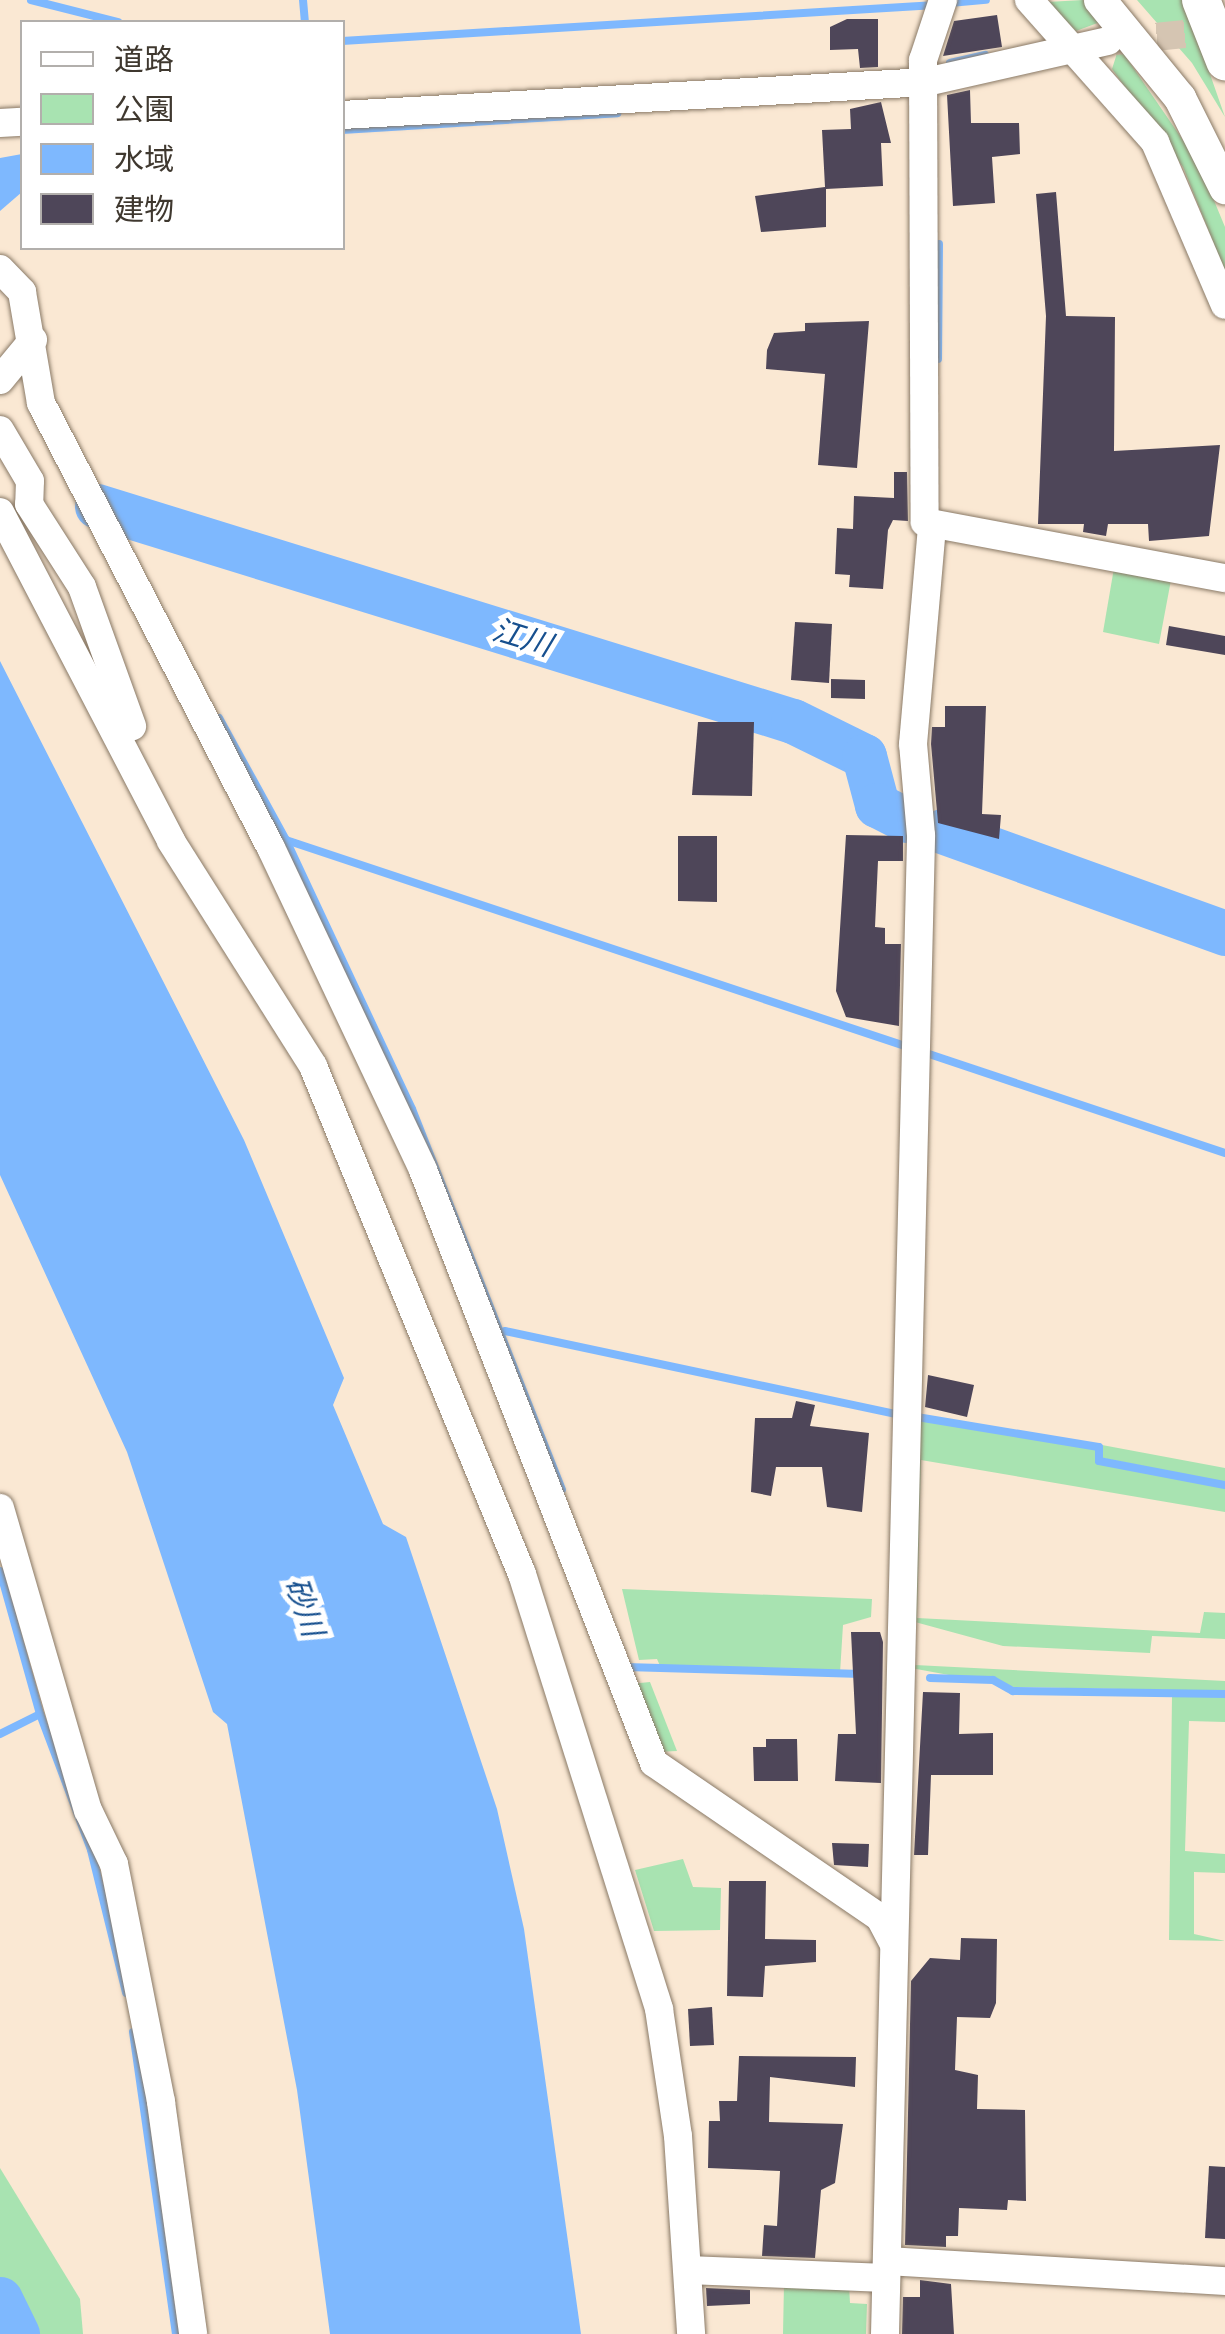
<!DOCTYPE html>
<meta charset="utf-8">
<style>
body{margin:0}
#map{position:relative;width:1225px;height:2334px;overflow:hidden;background:#fae8d3;font-family:Poppins,"Noto Sans JP",sans-serif}
div>[style]{position:absolute}
.green>*{inset:0;background:#a8e3b1}
.water>*{inset:0;background:#7eb8fe}
.stream>*{height:8px;margin:-4px;padding:0 4px;transform-origin:4px;border-radius:4px;background:#7eb8fe}
.river>*{height:45px;margin:-22.5px;padding:0 22.5px;transform-origin:22.5px;border-radius:22.5px;background:#7eb8fe}
.building>*{inset:0;background:#4e4659}
.minor-tunnel>*{height:28px;margin-top:-14px;transform-origin:0;background:repeating-linear-gradient(90deg,#d5c5b2 0 28px,transparent 0 42px)}
.roads{filter:drop-shadow(0 0 2px #897966) drop-shadow(0 0 2px #897966)}
.minor>*{height:28px;margin:-14px;padding:0 14px;transform-origin:14px;border-radius:14px;background:#fff}
.major>*{height:32px;margin:-16px;padding:0 16px;transform-origin:16px;border-radius:16px;background:#fff}
.highway>*{height:38px;margin:-19px;padding:0 19px;transform-origin:19px;border-radius:19px;background:#fff}
span{translate:-50% -50%;white-space:nowrap;text-align:center;line-height:1.15;-webkit-text-stroke:10px #fff;paint-order:stroke}
.water-label{font-size:30px;color:#17508f;font-style:italic}
.legend{position:absolute;left:20px;top:20px;width:325px;height:230px;box-sizing:border-box;background:#fff;border:2px solid #b2afac;margin:0;padding:12px 18px;list-style:none;font-size:30px;color:#3f382f}
.legend li{display:flex;align-items:center;gap:20px;height:50px}
.legend b{width:50px;border:2px solid #b2afac}
</style>
<div id="map">
<div class="green">
<div style="clip-path:polygon(1083px 0,1103px 21px,1076px 31px,1047px 2px)"></div>
<div style="clip-path:polygon(1137px 0,1184px 0,1225px 117px,1192px 63px)"></div>
<div style="clip-path:polygon(1119px 47px,1198px 162px,1225px 227px,1225px 271px,1183px 167px,1112px 69px)"></div>
<div style="clip-path:polygon(1114px 568px,1171px 580px,1159px 644px,1103px 632px)"></div>
<div style="clip-path:polygon(934px 1418px,1096px 1448px,1096px 1463px,1225px 1487px,1225px 1512px,921px 1460px,917px 1618px,1200px 1633px,1204px 1612px,1225px 1613px,1225px 1639px,1152px 1636px,1150px 1653px,1003px 1646px,915px 1622px,915px 1665px,1225px 1681px,1225px 1691px,1014px 1687px,911px 1668px,917px 1421px)"></div>
<div style="clip-path:polygon(1102px 1445px,1225px 1468px,1225px 1482px,1102px 1458px)"></div>
<div style="clip-path:polygon(622px 1589px,872px 1599px,871px 1617px,843px 1625px,840px 1673px,661px 1668px,657px 1659px,639px 1660px)"></div>
<div style="clip-path:polygon(650px 1682px,677px 1751px,657px 1752px,630px 1684px)"></div>
<div style="clip-path:polygon(1172px 1695px,1225px 1697px,1225px 1722px,1189px 1721px,1185px 1851px,1225px 1854px,1225px 1873px,1194px 1872px,1194px 1934px,1225px 1941px,1169px 1940px)"></div>
<div style="clip-path:polygon(683px 1859px,693px 1887px,721px 1888px,720px 1930px,654px 1931px,635px 1870px)"></div>
<div style="clip-path:polygon(0 2168px,80px 2299px,83px 2334px,25px 2334px,0 2282px)"></div>
<div style="clip-path:polygon(784px 2284px,849px 2285px,850px 2303px,867px 2304px,866px 2334px,783px 2334px)"></div>
</div>
<div class="water">
<div style="clip-path:polygon(22px 154px,22px 192px,0 211px,0 158px)"></div>
<div style="clip-path:polygon(0 661px,244px 1140px,344px 1378px,333px 1405px,383px 1524px,406px 1537px,497px 1809px,524px 1929px,581px 2334px,330px 2334px,297px 2090px,227px 1724px,213px 1712px,127px 1452px,0 1175px)"></div>
</div>
<div class="stream">
<div style="left:31px;top:0;width:90px;rotate:14.2deg"></div>
<div style="left:303px;top:0;width:22px;rotate:85deg"></div>
<div style="left:950px;top:3px;width:36px;rotate:-5deg"></div>
<div style="left:342px;top:41px;width:595px;rotate:-3.47deg"></div>
<div style="left:950px;top:63px;width:36px;rotate:-13deg"></div>
<div style="left:342px;top:130px;width:276px;rotate:-3.5deg"></div>
<div style="left:938px;top:359px;width:115px;rotate:-89.5deg"></div>
<div style="left:219px;top:718px;width:139px;rotate:61.2deg"></div>
<div style="left:286px;top:840px;width:652px;rotate:18.41deg"></div>
<div style="left:286px;top:840px;width:297px;rotate:64.9deg"></div>
<div style="left:412px;top:1109px;width:409px;rotate:68.5deg"></div>
<div style="left:926px;top:1053px;width:315px;rotate:18.5deg"></div>
<div style="left:505px;top:1331px;width:400px;rotate:12deg"></div>
<div style="left:917px;top:1417px;width:184px;rotate:9.4deg"></div>
<div style="left:1099px;top:1447px;width:14px;rotate:90deg"></div>
<div style="left:1099px;top:1461px;width:128px;rotate:10.8deg"></div>
<div style="left:0;top:1571px;width:148px;rotate:74.4deg"></div>
<div style="left:40px;top:1714px;width:45px;rotate:153.4deg"></div>
<div style="left:626px;top:1667px;width:235px;rotate:1.7deg"></div>
<div style="left:930px;top:1678px;width:63px;rotate:1.8deg"></div>
<div style="left:993px;top:1680px;width:23px;rotate:29deg"></div>
<div style="left:1013px;top:1691px;width:212px;rotate:0.8deg"></div>
<div style="left:40px;top:1714px;width:145px;rotate:69.4deg"></div>
<div style="left:91px;top:1850px;width:147px;rotate:76.2deg"></div>
<div style="left:133px;top:2032px;width:305px;rotate:81.9deg"></div>
</div>
<div class="river">
<div style="left:97px;top:506px;width:728px;rotate:17.17deg"></div>
<div style="left:793px;top:721px;width:79px;rotate:26.2deg"></div>
<div style="left:864px;top:756px;width:51px;rotate:75.1deg"></div>
<div style="left:877px;top:805px;width:33px;rotate:27deg"></div>
<div style="left:942px;top:831px;width:301px;rotate:19.8deg"></div>
<div style="left:0;top:2299px;width:39px;rotate:64deg"></div>
</div>
<div class="building">
<div style="clip-path:polygon(997px 15px,1002px 47px,943px 56px,954px 21px)"></div>
<div style="clip-path:polygon(847px 19px,878px 19px,878px 67px,860px 68px,858px 49px,830px 50px,830px 27px)"></div>
<div style="clip-path:polygon(970px 90px,971px 123px,1019px 123px,1020px 154px,992px 157px,995px 203px,953px 206px,947px 95px)"></div>
<div style="clip-path:polygon(881px 102px,891px 143px,881px 143px,883px 186px,826px 189px,826px 227px,761px 232px,755px 196px,825px 187px,822px 130px,851px 129px,850px 109px)"></div>
<div style="clip-path:polygon(1056px 192px,1066px 316px,1115px 317px,1114px 451px,1220px 445px,1209px 536px,1149px 541px,1148px 524px,1108px 524px,1106px 536px,1083px 532px,1084px 524px,1038px 524px,1046px 316px,1036px 194px)"></div>
<div style="clip-path:polygon(869px 321px,857px 468px,818px 465px,825px 374px,766px 369px,767px 350px,774px 333px,805px 331px,805px 323px)"></div>
<div style="clip-path:polygon(894px 472px,907px 472px,908px 521px,893px 520px,888px 530px,883px 589px,849px 587px,850px 575px,835px 574px,837px 528px,853px 529px,854px 496px,894px 498px)"></div>
<div style="clip-path:polygon(795px 622px,832px 624px,829px 683px,791px 680px)"></div>
<div style="clip-path:polygon(1169px 626px,1225px 636px,1225px 655px,1166px 645px)"></div>
<div style="clip-path:polygon(831px 679px,865px 680px,865px 699px,831px 698px)"></div>
<div style="clip-path:polygon(945px 706px,986px 706px,982px 814px,1001px 815px,999px 839px,938px 823px,931px 744px,932px 727px,945px 727px)"></div>
<div style="clip-path:polygon(698px 722px,754px 722px,752px 796px,692px 795px)"></div>
<div style="clip-path:polygon(846px 835px,903px 836px,903px 861px,878px 861px,875px 927px,885px 928px,885px 944px,901px 944px,899px 1026px,846px 1017px,836px 991px)"></div>
<div style="clip-path:polygon(678px 836px,717px 836px,717px 902px,678px 901px)"></div>
<div style="clip-path:polygon(928px 1375px,974px 1385px,967px 1417px,925px 1407px)"></div>
<div style="clip-path:polygon(796px 1401px,815px 1405px,810px 1426px,869px 1433px,862px 1512px,827px 1507px,822px 1467px,776px 1467px,771px 1496px,751px 1492px,755px 1418px,792px 1418px)"></div>
<div style="clip-path:polygon(851px 1632px,880px 1632px,883px 1642px,881px 1783px,835px 1781px,838px 1734px,856px 1734px)"></div>
<div style="clip-path:polygon(923px 1692px,960px 1693px,959px 1734px,993px 1733px,993px 1775px,931px 1775px,928px 1855px,914px 1855px)"></div>
<div style="clip-path:polygon(766px 1739px,797px 1739px,798px 1781px,754px 1781px,753px 1747px,766px 1747px)"></div>
<div style="clip-path:polygon(832px 1843px,869px 1844px,868px 1867px,834px 1865px)"></div>
<div style="clip-path:polygon(729px 1881px,766px 1881px,765px 1939px,816px 1940px,816px 1962px,765px 1966px,763px 1997px,727px 1996px)"></div>
<div style="clip-path:polygon(961px 1938px,997px 1939px,996px 2003px,990px 2018px,957px 2017px,955px 2070px,978px 2075px,977px 2109px,1025px 2110px,1026px 2201px,1008px 2200px,1007px 2210px,959px 2208px,958px 2236px,946px 2236px,946px 2247px,905px 2245px,911px 1981px,930px 1958px,960px 1960px)"></div>
<div style="clip-path:polygon(712px 2007px,714px 2045px,690px 2046px,688px 2009px)"></div>
<div style="clip-path:polygon(739px 2056px,856px 2057px,855px 2087px,770px 2077px,769px 2122px,843px 2124px,835px 2183px,821px 2190px,815px 2258px,762px 2256px,764px 2225px,777px 2226px,780px 2171px,708px 2168px,709px 2121px,720px 2121px,719px 2101px,737px 2101px)"></div>
<div style="clip-path:polygon(1209px 2166px,1225px 2167px,1225px 2239px,1205px 2238px)"></div>
<div style="clip-path:polygon(920px 2280px,951px 2284px,954px 2334px,902px 2334px,903px 2297px,920px 2297px)"></div>
<div style="clip-path:polygon(706px 2288px,750px 2290px,750px 2304px,707px 2306px)"></div>
</div>
<div class="minor-tunnel">
<div style="left:1115px;top:41px;width:111px;rotate:-5.7deg"></div>
</div>
<div class="roads">
<div class="minor">
<div style="left:943px;top:0;width:63px;rotate:108.4deg"></div>
<div style="left:923px;top:60px;width:462px;rotate:89.8deg"></div>
<div style="left:925px;top:522px;width:305px;rotate:10.6deg"></div>
<div style="left:1029px;top:0;width:190px;rotate:48.4deg"></div>
<div style="left:1155px;top:142px;width:177px;rotate:66.8deg"></div>
<div style="left:342px;top:115px;width:585px;rotate:-3.23deg"></div>
<div style="left:926px;top:82px;width:187px;rotate:-12.7deg"></div>
<div style="left:0;top:123px;width:22px;rotate:-3deg"></div>
<div style="left:0;top:269px;width:32px;rotate:46deg"></div>
<div style="left:22px;top:292px;width:113px;rotate:80.3deg"></div>
<div style="left:41px;top:403px;width:501px;rotate:62.67deg"></div>
<div style="left:271px;top:848px;width:356px;rotate:64.7deg"></div>
<div style="left:423px;top:1170px;width:636px;rotate:68.72deg"></div>
<div style="left:654px;top:1763px;width:274px;rotate:34.4deg"></div>
<div style="left:880px;top:1918px;width:27px;rotate:62deg"></div>
<div style="left:0;top:380px;width:52px;rotate:-50.5deg"></div>
<div style="left:0;top:430px;width:59px;rotate:59.5deg"></div>
<div style="left:30px;top:481px;width:23px;rotate:92deg"></div>
<div style="left:29px;top:504px;width:98px;rotate:57.4deg"></div>
<div style="left:82px;top:587px;width:148px;rotate:70.2deg"></div>
<div style="left:0;top:512px;width:371px;rotate:62.5deg"></div>
<div style="left:171px;top:841px;width:266px;rotate:57.7deg"></div>
<div style="left:313px;top:1066px;width:549px;rotate:67.64deg"></div>
<div style="left:522px;top:1574px;width:456px;rotate:72.5deg"></div>
<div style="left:659px;top:2009px;width:128px;rotate:81.5deg"></div>
<div style="left:678px;top:2136px;width:198px;rotate:86.2deg"></div>
<div style="left:0;top:1508px;width:315px;rotate:73.8deg"></div>
<div style="left:88px;top:1810px;width:60px;rotate:64.3deg"></div>
<div style="left:114px;top:1864px;width:243px;rotate:78.8deg"></div>
<div style="left:161px;top:2102px;width:234px;rotate:82.1deg"></div>
<div style="left:887px;top:2261px;width:339px;rotate:3.4deg"></div>
<div style="left:688px;top:2270px;width:198px;rotate:2.3deg"></div>
<div style="left:885px;top:2334px;width:1499px;rotate:-88.62deg"></div>
<div style="left:921px;top:835px;width:91px;rotate:-95deg"></div>
<div style="left:913px;top:744px;width:218px;rotate:-85deg"></div>
</div>
<div class="major">
<div style="left:1100px;top:0;width:127px;rotate:50.8deg"></div>
<div style="left:1180px;top:98px;width:101px;rotate:63.4deg"></div>
</div>
<div class="highway">
<div style="left:1201px;top:0;width:66px;rotate:68.5deg"></div>
</div>
</div>
<div class="water-label">
<span style="left:522px;top:638px;rotate:17deg">江川</span>
<span style="left:304px;top:1607px;rotate:71deg">砂川</span>
</div>
<ul class="legend">
<li><b style="height:12px;background:#fff"></b>道路</li>
<li><b style="height:28px;background:#a8e3b1"></b>公園</li>
<li><b style="height:28px;background:#7eb8fe"></b>水域</li>
<li><b style="height:28px;background:#4e4659"></b>建物</li>
</ul>
</div>
